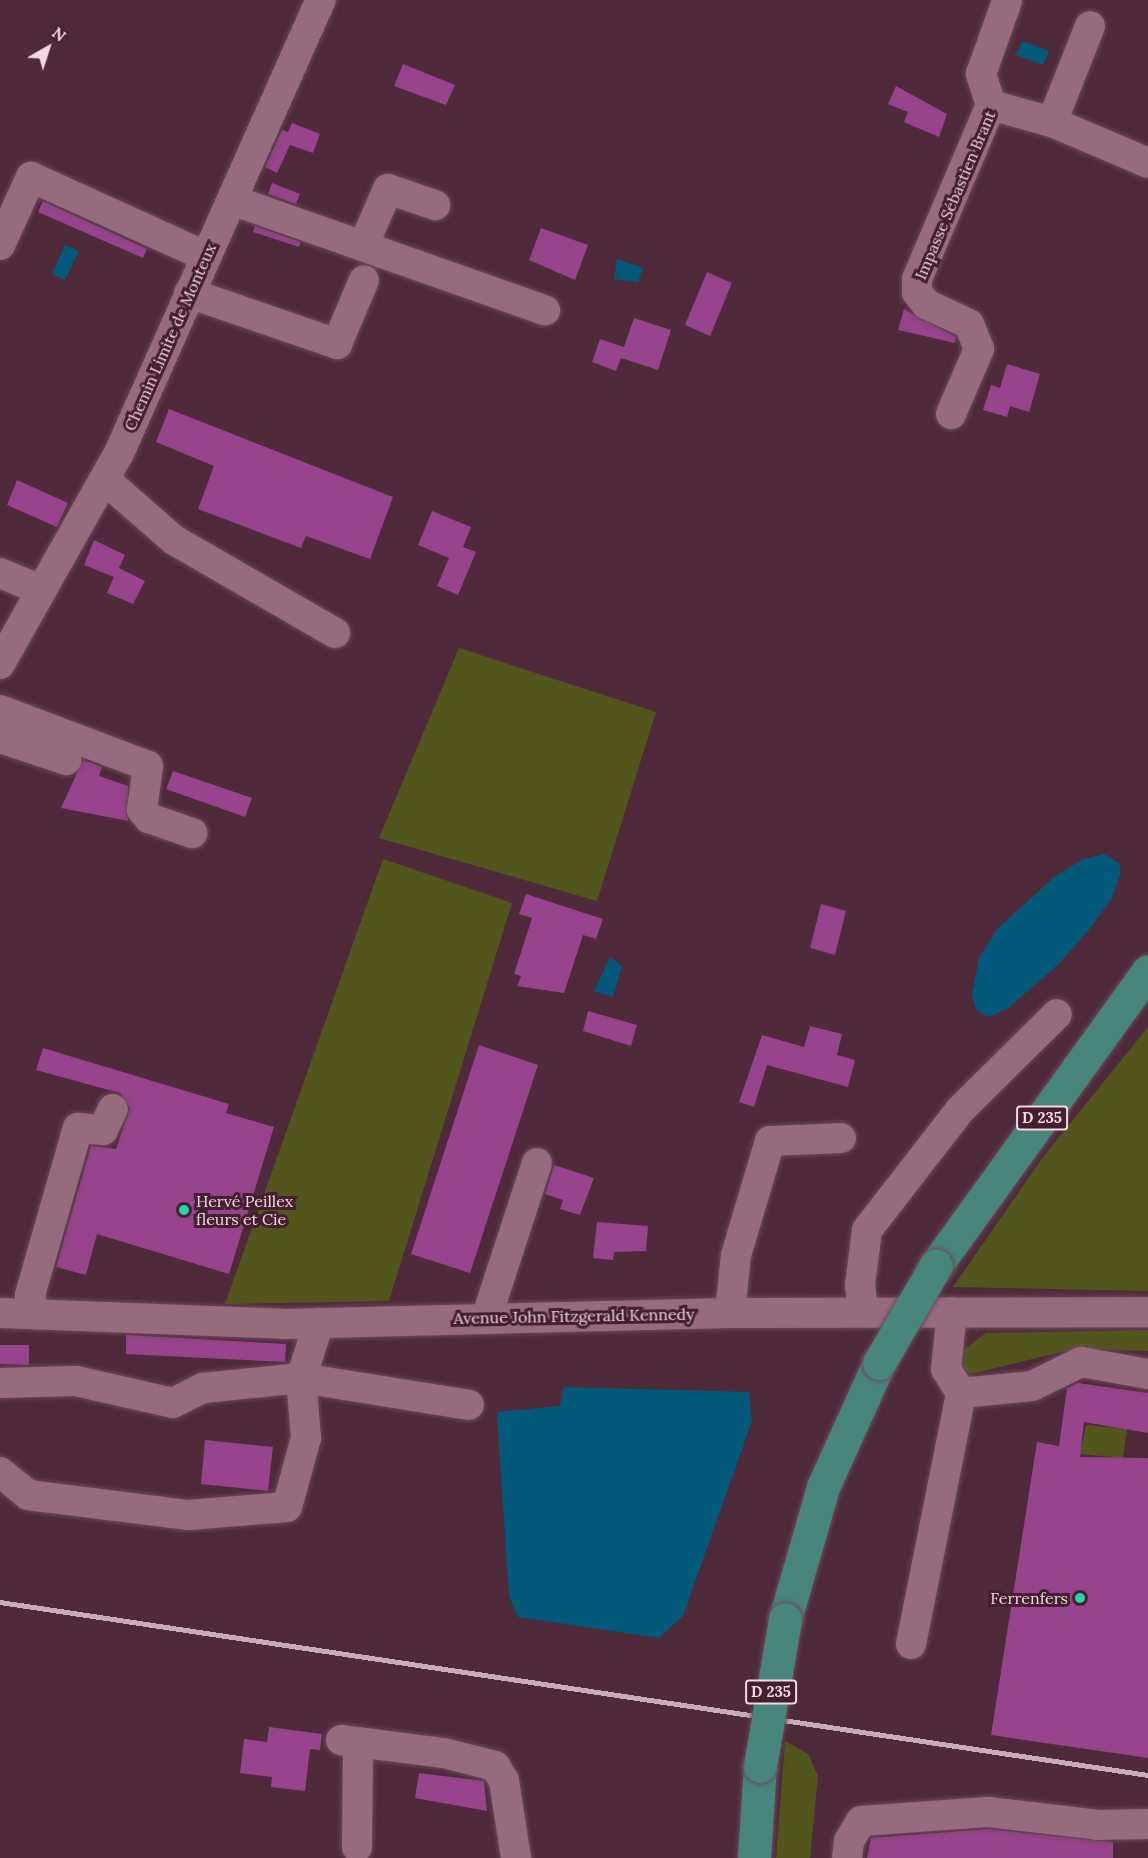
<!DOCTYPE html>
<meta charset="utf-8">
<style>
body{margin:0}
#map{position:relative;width:1148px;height:1858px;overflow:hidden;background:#4f2a3b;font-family:Lora,serif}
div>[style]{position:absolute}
.green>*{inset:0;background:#53561c}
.water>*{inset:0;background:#035979}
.building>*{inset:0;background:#97438d}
.roads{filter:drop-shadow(0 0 2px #694958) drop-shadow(0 0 2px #694958)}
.minor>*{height:30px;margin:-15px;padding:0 15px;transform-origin:15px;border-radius:15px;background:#976b7e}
.major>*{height:33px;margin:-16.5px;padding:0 16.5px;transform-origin:16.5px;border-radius:16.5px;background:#48867c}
.rail>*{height:4.5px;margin:-2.25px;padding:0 2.25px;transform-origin:2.25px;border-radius:2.25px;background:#c8acb8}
.bridges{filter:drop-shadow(0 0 2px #694958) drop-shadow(0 0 2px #694958)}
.major-bridge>*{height:33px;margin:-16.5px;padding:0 16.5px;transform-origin:16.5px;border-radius:16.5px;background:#48867c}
.dots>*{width:16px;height:16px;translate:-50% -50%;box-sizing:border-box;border:3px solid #441f30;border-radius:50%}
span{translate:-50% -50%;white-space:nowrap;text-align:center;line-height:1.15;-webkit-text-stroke:6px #441f30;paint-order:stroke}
.shield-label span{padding:2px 4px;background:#441f30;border:2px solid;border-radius:4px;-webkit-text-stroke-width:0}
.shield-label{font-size:15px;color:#f1d8e2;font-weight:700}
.street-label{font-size:16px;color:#f1d8e2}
.poi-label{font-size:16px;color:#f1d8e2}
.left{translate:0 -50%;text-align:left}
.right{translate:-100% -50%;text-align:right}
.north{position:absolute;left:18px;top:18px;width:60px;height:60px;-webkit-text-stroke:4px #441f30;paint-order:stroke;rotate:39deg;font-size:16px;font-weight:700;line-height:24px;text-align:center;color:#f1d8e2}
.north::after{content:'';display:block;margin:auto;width:21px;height:27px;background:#f1d8e2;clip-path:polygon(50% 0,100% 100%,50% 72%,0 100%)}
</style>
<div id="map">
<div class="green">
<div style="clip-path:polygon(459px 648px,656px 712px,597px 901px,379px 838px)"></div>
<div style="clip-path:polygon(383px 859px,512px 903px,389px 1301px,225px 1304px)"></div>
<div style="clip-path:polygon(1148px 1027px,1148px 1291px,953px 1287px,1043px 1157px)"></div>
<div style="clip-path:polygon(1148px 1330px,1148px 1351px,1074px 1349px,970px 1374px,962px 1368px,962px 1351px,986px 1333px)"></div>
<div style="clip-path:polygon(1086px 1425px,1127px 1429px,1123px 1458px,1080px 1454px)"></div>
<div style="clip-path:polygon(785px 1741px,808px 1754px,818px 1776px,810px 1858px,776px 1858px)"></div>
</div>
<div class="water">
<div style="clip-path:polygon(1022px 41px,1049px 51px,1043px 65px,1016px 55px)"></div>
<div style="clip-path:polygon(65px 245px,79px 251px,65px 280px,52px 274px)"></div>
<div style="clip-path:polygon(617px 259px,643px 268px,638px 282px,614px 279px)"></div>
<div style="clip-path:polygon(1104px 854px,1119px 863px,1121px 872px,1112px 898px,1089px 930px,1057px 966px,1007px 1009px,988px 1017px,976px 1010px,972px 994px,979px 958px,997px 929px,1054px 877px,1083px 859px)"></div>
<div style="clip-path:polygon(610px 957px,622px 966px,613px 997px,594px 991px)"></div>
<div style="clip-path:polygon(564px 1387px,749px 1392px,752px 1421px,683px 1616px,659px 1638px,518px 1617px,509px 1596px,497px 1412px,560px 1406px)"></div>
</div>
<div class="building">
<div style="clip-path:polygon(403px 64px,455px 85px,446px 105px,394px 86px)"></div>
<div style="clip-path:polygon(896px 86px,947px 114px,939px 137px,904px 122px,908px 112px,888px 104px)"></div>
<div style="clip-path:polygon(292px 123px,320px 134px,313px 153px,290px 145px,277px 173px,265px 167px,282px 130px,288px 132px)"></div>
<div style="clip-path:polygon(272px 183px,300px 194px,296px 204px,268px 194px)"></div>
<div style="clip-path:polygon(43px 201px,147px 249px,143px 258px,38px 212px)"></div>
<div style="clip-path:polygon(255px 226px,301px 242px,299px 247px,253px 232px)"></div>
<div style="clip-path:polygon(541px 228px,588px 245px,575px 280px,529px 260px)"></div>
<div style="clip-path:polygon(707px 272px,732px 283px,710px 336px,685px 325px)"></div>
<div style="clip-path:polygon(904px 309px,956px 337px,955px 343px,898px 330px)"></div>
<div style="clip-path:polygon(634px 318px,671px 330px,658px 370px,621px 358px,616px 371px,592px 362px,600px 339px,624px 347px)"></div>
<div style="clip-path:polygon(1007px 364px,1040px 374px,1029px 412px,1010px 406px,1007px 417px,983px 410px,991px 385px,1000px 388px)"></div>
<div style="clip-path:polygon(169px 409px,393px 497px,370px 559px,306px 536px,301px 548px,198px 509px,214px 466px,156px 442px)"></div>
<div style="clip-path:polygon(17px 480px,68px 503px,57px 527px,7px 505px)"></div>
<div style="clip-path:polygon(432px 511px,471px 527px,463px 547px,476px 552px,458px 595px,437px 586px,449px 558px,418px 545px)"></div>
<div style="clip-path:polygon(94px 540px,125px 555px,119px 568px,145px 581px,133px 604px,107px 593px,114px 577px,84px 565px)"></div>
<div style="clip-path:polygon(83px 760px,102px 767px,99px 776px,128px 786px,128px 821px,61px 808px)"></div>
<div style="clip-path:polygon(173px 771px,252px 798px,245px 817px,166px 789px)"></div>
<div style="clip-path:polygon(526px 894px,603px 919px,596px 939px,583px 935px,564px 993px,517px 986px,521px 976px,514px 974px,532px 918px,519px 914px)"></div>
<div style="clip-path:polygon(821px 904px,846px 911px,835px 955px,810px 948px)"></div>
<div style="clip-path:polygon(588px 1011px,637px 1025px,631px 1046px,583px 1031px)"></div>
<div style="clip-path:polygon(810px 1026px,842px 1034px,837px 1055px,855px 1060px,848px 1087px,767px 1065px,754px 1107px,739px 1102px,762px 1035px,804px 1047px)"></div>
<div style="clip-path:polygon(479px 1045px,538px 1065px,470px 1273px,411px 1254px)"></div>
<div style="clip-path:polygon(43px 1048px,229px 1104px,226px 1113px,274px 1127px,229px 1274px,97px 1234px,86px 1275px,56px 1267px,91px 1146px,116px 1149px,130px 1108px,120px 1093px,36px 1070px)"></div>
<div style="clip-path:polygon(554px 1165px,594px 1178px,580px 1215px,560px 1209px,563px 1200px,545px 1194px)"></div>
<div style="clip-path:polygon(597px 1222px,648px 1226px,646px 1251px,614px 1252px,613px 1260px,593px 1258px)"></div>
<div style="clip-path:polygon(126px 1335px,286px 1344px,285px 1362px,126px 1354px)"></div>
<div style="clip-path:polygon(0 1345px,29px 1345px,29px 1365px,0 1364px)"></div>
<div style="clip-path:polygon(1078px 1383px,1148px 1393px,1148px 1433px,1084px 1422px,1080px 1457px,1148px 1458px,1148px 1758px,991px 1735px,1037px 1442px,1059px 1446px,1067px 1388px)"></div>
<div style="clip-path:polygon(205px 1440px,273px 1447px,268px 1491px,201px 1484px)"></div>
<div style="clip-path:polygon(269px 1727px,322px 1734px,320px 1750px,310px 1749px,305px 1791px,271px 1787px,272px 1777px,240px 1773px,244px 1739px,275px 1743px,267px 1742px)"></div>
<div style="clip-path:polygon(419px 1773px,484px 1781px,487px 1811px,415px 1798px)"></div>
<div style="clip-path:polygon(988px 1829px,1113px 1842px,1113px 1858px,867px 1858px,871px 1838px)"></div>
</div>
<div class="roads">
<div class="minor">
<div style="left:991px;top:105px;width:33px;rotate:-108deg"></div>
<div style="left:981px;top:74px;width:77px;rotate:-70.4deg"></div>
<div style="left:1052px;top:122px;width:103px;rotate:-68.4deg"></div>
<div style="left:232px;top:200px;width:332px;rotate:19.4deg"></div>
<div style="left:0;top:245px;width:75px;rotate:-65.5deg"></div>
<div style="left:31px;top:177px;width:191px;rotate:24.4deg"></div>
<div style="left:363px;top:246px;width:62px;rotate:-66.3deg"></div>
<div style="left:388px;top:189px;width:50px;rotate:18.8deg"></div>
<div style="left:189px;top:293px;width:157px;rotate:19deg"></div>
<div style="left:337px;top:344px;width:69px;rotate:-67.1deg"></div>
<div style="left:951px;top:414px;width:71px;rotate:-66.7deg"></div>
<div style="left:979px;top:349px;width:27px;rotate:-112deg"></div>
<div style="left:969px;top:324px;width:47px;rotate:-155.1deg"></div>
<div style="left:926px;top:304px;width:15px;rotate:-127deg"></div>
<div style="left:917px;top:292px;width:13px;rotate:-90deg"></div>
<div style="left:917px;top:279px;width:189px;rotate:-67deg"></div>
<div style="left:991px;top:105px;width:63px;rotate:15.6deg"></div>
<div style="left:1052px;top:122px;width:104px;rotate:23.1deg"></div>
<div style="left:105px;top:480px;width:91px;rotate:41deg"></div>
<div style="left:174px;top:540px;width:186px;rotate:30deg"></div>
<div style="left:0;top:573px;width:44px;rotate:22.5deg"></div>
<div style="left:0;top:664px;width:242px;rotate:-60.6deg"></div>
<div style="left:119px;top:453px;width:496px;rotate:-66deg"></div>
<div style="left:0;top:710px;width:158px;rotate:20.7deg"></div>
<div style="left:148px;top:766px;width:44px;rotate:97.8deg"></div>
<div style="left:142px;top:810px;width:11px;rotate:49deg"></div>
<div style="left:149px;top:818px;width:46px;rotate:19.2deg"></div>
<div style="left:0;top:738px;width:70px;rotate:18.4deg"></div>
<div style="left:863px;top:1312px;width:27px;rotate:-96deg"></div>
<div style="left:860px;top:1285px;width:55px;rotate:-82.7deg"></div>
<div style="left:867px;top:1230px;width:152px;rotate:-52.2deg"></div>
<div style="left:960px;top:1110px;width:136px;rotate:-44.7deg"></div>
<div style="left:0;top:1313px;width:283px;rotate:2.2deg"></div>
<div style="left:283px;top:1324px;width:447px;rotate:-1.4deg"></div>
<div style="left:730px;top:1313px;width:418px;rotate:-0.1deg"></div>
<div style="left:34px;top:1313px;width:18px;rotate:-103deg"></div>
<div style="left:30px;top:1295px;width:174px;rotate:-74deg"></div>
<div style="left:78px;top:1128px;width:25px;rotate:5deg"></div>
<div style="left:103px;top:1130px;width:23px;rotate:-65deg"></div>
<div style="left:730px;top:1313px;width:58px;rotate:-84.1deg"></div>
<div style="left:736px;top:1255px;width:119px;rotate:-73.4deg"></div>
<div style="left:770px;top:1141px;width:71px;rotate:-2.4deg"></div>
<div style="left:486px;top:1319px;width:164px;rotate:-71.9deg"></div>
<div style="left:0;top:1383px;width:76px;rotate:-1.5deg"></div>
<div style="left:76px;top:1381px;width:99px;rotate:12.8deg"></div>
<div style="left:173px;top:1403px;width:34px;rotate:-27deg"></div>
<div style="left:203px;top:1388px;width:99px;rotate:-5.8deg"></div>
<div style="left:301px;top:1378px;width:170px;rotate:9.1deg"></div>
<div style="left:961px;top:1393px;width:71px;rotate:-5.6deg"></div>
<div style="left:1032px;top:1386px;width:55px;rotate:-26.1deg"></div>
<div style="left:1081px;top:1362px;width:68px;rotate:10.2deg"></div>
<div style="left:0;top:1472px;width:36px;rotate:39deg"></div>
<div style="left:28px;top:1495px;width:162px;rotate:7.1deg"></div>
<div style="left:189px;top:1515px;width:98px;rotate:-4.7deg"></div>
<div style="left:287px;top:1507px;width:72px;rotate:-74.6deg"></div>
<div style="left:306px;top:1438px;width:60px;rotate:-94.8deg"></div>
<div style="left:301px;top:1378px;width:58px;rotate:-71.9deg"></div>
<div style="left:911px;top:1644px;width:256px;rotate:-78.7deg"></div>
<div style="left:961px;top:1393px;width:28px;rotate:-122deg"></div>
<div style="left:946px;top:1369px;width:57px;rotate:-84deg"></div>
<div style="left:341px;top:1740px;width:104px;rotate:7.2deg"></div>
<div style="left:444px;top:1753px;width:53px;rotate:14.3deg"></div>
<div style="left:495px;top:1766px;width:17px;rotate:59deg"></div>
<div style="left:504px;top:1781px;width:78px;rotate:81.1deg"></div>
<div style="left:357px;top:1847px;width:104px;rotate:-89.4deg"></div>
<div style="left:847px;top:1858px;width:17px;rotate:-83deg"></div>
<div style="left:849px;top:1841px;width:23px;rotate:-59deg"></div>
<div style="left:861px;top:1821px;width:127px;rotate:-4.1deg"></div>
<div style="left:988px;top:1812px;width:111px;rotate:6.7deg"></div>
<div style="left:1098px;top:1825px;width:50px;rotate:-1.1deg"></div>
</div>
<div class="major">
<div style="left:936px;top:1265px;width:362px;rotate:-54.2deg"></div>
<div style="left:785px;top:1619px;width:137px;rotate:-73.9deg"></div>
<div style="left:823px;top:1487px;width:136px;rotate:-65.7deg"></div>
<div style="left:754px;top:1858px;width:92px;rotate:-86.3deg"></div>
</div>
</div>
<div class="rail">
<div style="left:0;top:1602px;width:1161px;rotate:8.57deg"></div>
</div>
<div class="bridges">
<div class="major-bridge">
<div style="left:879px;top:1363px;width:113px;rotate:-59.8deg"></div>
<div style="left:760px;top:1766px;width:149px;rotate:-80.3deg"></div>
</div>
</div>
<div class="dots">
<div style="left:184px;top:1210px;background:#27d5ad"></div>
<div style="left:1080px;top:1598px;background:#27d5ad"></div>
</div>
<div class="shield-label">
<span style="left:1042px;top:1118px">D 235</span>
<span style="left:771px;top:1692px">D 235</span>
</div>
<div class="street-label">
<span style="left:955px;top:195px;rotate:-67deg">Impasse Sébastien Brant</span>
<span style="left:170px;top:337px;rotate:-66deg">Chemin Limite de Monteux</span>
<span style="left:574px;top:1316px;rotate:-1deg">Avenue John Fitzgerald Kennedy</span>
</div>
<div class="poi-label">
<span class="left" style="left:196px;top:1210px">Hervé Peillex<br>fleurs et Cie</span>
<span class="right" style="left:1068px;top:1598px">Ferrenfers</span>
</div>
<div class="north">N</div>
</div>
